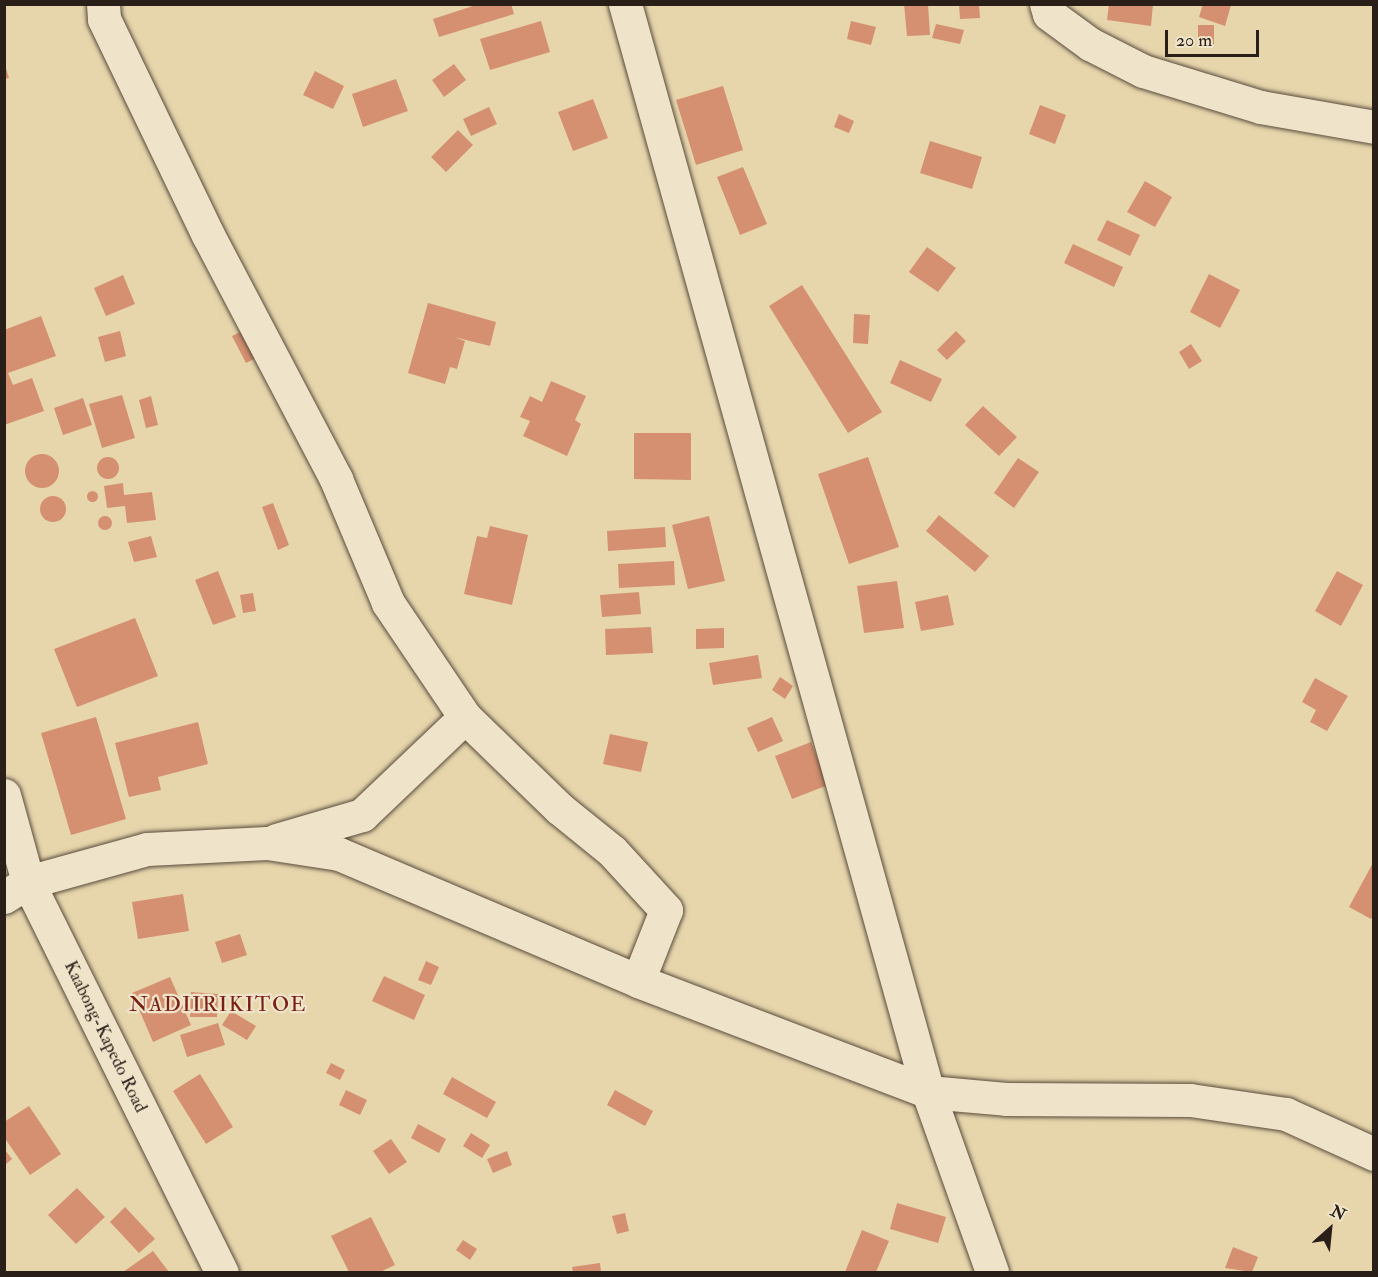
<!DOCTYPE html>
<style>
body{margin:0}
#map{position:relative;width:1378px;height:1277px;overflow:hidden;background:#e7d6ac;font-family:"IM FELL Double Pica",serif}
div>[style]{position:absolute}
.building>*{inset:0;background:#d49070}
.round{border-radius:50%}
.roads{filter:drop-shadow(0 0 2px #594c3d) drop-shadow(0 0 2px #594c3d)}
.street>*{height:33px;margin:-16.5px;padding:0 16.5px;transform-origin:16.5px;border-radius:16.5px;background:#efe4c9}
.secondary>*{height:33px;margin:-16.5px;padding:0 16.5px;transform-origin:16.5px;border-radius:16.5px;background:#efe4c9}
span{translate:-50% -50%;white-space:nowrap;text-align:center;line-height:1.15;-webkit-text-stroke:4.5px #efe4c9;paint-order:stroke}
.street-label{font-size:18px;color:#2a1e18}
.quarter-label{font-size:21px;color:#7a1f14;letter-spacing:1.5px}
.frame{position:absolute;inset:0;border:6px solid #2a1e18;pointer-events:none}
.north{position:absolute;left:1300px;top:1199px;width:60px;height:60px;-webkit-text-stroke:4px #efe4c9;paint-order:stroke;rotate:27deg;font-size:16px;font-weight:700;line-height:24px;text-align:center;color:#2a1e18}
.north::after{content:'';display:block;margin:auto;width:21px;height:27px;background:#2a1e18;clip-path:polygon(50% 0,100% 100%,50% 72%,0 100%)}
.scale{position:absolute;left:1165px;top:30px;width:94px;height:27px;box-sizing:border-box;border:3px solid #2a1e18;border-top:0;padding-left:8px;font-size:18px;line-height:21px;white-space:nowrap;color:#2a1e18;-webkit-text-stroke:4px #efe4c9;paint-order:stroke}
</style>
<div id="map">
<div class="building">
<div style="clip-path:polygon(479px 4px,511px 4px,514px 14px,439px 37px,433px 19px)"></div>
<div style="clip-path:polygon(904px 4px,928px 4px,930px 35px,907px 36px)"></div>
<div style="clip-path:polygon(959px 4px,979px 4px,980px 18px,960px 19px)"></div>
<div style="clip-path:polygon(1109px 4px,1153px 4px,1151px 26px,1107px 20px)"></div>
<div style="clip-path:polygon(1203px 4px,1231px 5px,1225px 26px,1199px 17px)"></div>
<div style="clip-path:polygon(541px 21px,550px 52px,490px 70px,480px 39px)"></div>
<div style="clip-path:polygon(851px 21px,876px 27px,871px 45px,847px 39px)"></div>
<div style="clip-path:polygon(936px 24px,964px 30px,960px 44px,932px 38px)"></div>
<div style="clip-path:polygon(1198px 25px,1214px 25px,1214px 46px,1198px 46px)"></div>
<div style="clip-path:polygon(4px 62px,9px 78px,4px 79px)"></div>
<div style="clip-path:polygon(454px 64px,466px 80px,444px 97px,432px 80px)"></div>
<div style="clip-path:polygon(315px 71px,344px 86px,333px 109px,303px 95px)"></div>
<div style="clip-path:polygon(396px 79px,408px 111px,363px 127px,352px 94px)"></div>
<div style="clip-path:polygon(723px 86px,743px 150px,696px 165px,676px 100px)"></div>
<div style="clip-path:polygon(593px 99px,608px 138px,573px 151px,558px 112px)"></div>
<div style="clip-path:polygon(1040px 105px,1066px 115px,1055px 144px,1029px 134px)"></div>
<div style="clip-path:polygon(489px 107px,497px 124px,471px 136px,463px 119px)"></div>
<div style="clip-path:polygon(839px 114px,854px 121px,849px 133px,834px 127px)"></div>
<div style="clip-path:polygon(458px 130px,473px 145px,446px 172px,431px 157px)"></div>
<div style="clip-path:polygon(930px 141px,982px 157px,972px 189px,920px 173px)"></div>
<div style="clip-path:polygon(743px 167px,767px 224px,740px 235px,717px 177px)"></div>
<div style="clip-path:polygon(1145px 181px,1172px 197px,1155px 227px,1127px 212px)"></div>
<div style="clip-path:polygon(1107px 220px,1140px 235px,1130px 256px,1097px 240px)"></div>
<div style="clip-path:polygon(1073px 244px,1123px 267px,1114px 287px,1064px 263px)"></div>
<div style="clip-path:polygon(927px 247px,956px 268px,938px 292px,909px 272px)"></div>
<div style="clip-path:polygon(1209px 274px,1240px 290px,1220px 328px,1190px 312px)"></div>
<div style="clip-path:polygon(123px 275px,135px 304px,106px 316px,94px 288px)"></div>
<div style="clip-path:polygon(802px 285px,882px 412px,848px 433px,769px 306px)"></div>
<div style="clip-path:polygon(428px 303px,496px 322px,490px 346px,454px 337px,465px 341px,457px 369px,450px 367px,445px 384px,408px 373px)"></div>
<div style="clip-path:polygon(854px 314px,870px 315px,868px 344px,853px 343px)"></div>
<div style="clip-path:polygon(41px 316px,56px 356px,8px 373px,13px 385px,32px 378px,44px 411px,4px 425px,4px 330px)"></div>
<div style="clip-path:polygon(246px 329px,260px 356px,246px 363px,232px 336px)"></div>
<div style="clip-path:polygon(120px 331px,126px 356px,105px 362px,98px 337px)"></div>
<div style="clip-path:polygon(956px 331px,966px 341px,947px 360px,937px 350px)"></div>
<div style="clip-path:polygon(1191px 344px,1202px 361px,1189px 369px,1179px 352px)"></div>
<div style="clip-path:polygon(900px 360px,942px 379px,931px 402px,890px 383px)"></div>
<div style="clip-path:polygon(551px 381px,586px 396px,575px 420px,581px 424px,567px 456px,523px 436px,530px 421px,520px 417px,530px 396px,542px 402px)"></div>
<div style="clip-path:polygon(122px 395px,135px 438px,102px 448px,89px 404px)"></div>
<div style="clip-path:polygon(151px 396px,158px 425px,146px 428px,139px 400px)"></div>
<div style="clip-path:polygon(83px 398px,92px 425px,63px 435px,54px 408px)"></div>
<div style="clip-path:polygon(983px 406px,1017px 437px,999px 456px,965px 425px)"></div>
<div style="clip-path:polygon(634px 433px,691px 433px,691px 480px,634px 479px)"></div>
<div class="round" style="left:25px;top:454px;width:34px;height:34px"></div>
<div style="clip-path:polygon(868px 457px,899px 547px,849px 564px,818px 474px)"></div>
<div class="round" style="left:97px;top:457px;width:22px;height:22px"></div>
<div style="clip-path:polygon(1018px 458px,1039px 472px,1014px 508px,994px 493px)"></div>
<div style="clip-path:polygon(123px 483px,124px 495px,152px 492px,156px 520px,127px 523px,125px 506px,107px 508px,104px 486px)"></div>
<div class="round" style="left:86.5px;top:490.5px;width:11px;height:11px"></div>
<div class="round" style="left:40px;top:496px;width:26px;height:26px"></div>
<div style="clip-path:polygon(273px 503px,289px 545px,278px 550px,262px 507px)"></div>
<div style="clip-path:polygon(939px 515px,989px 556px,975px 572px,926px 531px)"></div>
<div style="clip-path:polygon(709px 516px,725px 581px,688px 589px,672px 525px)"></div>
<div class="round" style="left:98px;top:516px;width:14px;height:14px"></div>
<div style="clip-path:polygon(490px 526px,528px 535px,512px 605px,464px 594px,477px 536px,487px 538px)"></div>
<div style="clip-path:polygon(665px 527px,666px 547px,608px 551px,607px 531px)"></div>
<div style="clip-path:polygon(151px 536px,157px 557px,134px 562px,128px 542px)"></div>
<div style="clip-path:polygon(674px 561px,675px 585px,619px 588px,618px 564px)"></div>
<div style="clip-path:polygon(218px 571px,236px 617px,213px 625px,195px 580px)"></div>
<div style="clip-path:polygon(1337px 571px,1363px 585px,1341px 626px,1315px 611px)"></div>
<div style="clip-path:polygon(897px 581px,904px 628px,864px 633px,857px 586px)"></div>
<div style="clip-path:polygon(639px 592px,641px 614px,602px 617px,600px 595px)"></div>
<div style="clip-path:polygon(253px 593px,256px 611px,243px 613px,240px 595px)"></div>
<div style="clip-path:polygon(948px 595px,954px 625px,921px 631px,915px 602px)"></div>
<div style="clip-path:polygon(135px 618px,158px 676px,77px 707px,54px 649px)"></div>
<div style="clip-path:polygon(651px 627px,653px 653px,606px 655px,605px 629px)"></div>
<div style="clip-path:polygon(724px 628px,724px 648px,696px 649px,696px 629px)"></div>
<div style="clip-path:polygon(758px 655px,762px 678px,713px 685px,709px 663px)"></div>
<div style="clip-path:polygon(780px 677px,793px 686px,785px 699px,772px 690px)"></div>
<div style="clip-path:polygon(1315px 678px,1348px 696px,1327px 731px,1310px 722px,1316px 710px,1302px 702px)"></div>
<div style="clip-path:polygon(96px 717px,126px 819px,71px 835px,41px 733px)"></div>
<div style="clip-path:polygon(772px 717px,783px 741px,758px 752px,747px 728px)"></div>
<div style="clip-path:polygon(198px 722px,208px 764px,158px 777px,161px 790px,129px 797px,115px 743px)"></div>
<div style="clip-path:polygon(610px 734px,648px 742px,641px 772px,603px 764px)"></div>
<div style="clip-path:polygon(811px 742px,828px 785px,792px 799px,775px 756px)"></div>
<div style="clip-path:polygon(1374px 861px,1374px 915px,1371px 919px,1349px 907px)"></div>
<div style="clip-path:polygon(183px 894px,189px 931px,138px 939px,132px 902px)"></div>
<div style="clip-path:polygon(240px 934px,247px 955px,222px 963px,215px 942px)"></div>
<div style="clip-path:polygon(426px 961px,439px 967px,431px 985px,418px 980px)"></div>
<div style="clip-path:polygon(384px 976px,425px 995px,414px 1020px,372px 1001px)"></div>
<div style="clip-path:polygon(170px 977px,191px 1025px,153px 1042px,132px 993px)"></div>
<div style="clip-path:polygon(191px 992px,218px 994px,217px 1017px,190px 1017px)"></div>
<div style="clip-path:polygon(231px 1011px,256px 1026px,247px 1040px,222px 1025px)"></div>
<div style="clip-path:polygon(218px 1023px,225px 1045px,187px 1057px,180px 1035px)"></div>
<div style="clip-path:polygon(331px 1063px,345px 1070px,340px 1080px,326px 1073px)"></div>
<div style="clip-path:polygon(200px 1074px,233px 1127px,206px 1144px,173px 1091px)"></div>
<div style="clip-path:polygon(452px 1077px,496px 1102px,487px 1118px,443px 1094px)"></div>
<div style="clip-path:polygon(346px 1090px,367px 1100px,360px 1115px,339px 1105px)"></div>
<div style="clip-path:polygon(615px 1090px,653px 1111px,645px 1126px,607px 1105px)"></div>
<div style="clip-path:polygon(29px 1106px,61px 1154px,30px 1175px,4px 1137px,4px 1122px)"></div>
<div style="clip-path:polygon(418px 1124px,446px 1139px,439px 1153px,411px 1138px)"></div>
<div style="clip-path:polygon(471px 1133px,490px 1145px,482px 1158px,463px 1146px)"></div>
<div style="clip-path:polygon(391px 1139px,407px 1162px,389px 1174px,373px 1151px)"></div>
<div style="clip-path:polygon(5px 1150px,12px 1159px,5px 1165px)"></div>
<div style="clip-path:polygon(507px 1151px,512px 1165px,493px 1173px,487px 1159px)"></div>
<div style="clip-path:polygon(77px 1188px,105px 1217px,76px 1244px,48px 1215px)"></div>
<div style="clip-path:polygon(897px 1203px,946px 1217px,938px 1243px,890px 1229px)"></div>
<div style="clip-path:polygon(125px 1207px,155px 1239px,139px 1253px,110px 1222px)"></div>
<div style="clip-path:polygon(625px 1213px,629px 1231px,617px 1234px,612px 1216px)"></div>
<div style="clip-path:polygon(371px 1217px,395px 1265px,380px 1272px,349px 1272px,331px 1236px)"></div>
<div style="clip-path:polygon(862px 1230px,889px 1241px,876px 1272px,845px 1272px)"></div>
<div style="clip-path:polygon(463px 1240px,477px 1249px,470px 1260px,456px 1250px)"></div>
<div style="clip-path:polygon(1233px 1247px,1258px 1257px,1252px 1272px,1225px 1268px)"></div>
<div style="clip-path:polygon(153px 1251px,169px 1272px,123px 1272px)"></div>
<div style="clip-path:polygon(600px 1263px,601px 1272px,573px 1272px,572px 1267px)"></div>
</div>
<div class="roads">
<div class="street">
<div style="left:103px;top:4px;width:15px;rotate:86deg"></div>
<div style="left:104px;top:19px;width:240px;rotate:64.3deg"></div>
<div style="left:208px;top:235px;width:276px;rotate:62.3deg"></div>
<div style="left:336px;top:479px;width:134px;rotate:67.2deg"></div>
<div style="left:388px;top:603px;width:138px;rotate:56deg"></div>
<div style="left:465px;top:717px;width:132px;rotate:44.1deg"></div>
<div style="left:560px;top:809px;width:67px;rotate:38.9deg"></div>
<div style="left:612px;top:851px;width:80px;rotate:47.5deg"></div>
<div style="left:666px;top:910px;width:76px;rotate:111.5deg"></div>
<div style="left:625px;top:4px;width:1129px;rotate:74.44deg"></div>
<div style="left:928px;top:1092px;width:191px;rotate:70.4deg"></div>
<div style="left:1046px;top:4px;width:10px;rotate:73deg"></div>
<div style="left:1049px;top:14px;width:51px;rotate:36.2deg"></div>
<div style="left:1090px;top:44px;width:59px;rotate:27deg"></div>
<div style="left:1143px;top:71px;width:123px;rotate:17deg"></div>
<div style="left:1261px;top:107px;width:115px;rotate:10deg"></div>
<div style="left:276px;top:840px;width:90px;rotate:-16.2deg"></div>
<div style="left:362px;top:815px;width:142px;rotate:-43.6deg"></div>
<div style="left:4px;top:897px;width:28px;rotate:-32deg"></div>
<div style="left:28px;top:882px;width:123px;rotate:-15.5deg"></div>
<div style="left:147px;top:849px;width:120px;rotate:-2.9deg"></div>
<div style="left:267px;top:843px;width:73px;rotate:8.7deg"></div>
<div style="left:339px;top:854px;width:325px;rotate:23deg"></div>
<div style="left:638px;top:981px;width:311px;rotate:20.9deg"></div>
<div style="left:928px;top:1092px;width:78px;rotate:5.1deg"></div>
<div style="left:1006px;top:1099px;width:184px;rotate:0.3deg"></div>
<div style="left:1190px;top:1100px;width:97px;rotate:8.3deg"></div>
<div style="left:1286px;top:1114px;width:97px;rotate:24.4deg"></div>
</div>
<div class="secondary">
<div style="left:4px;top:795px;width:90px;rotate:74.6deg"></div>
<div style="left:28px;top:882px;width:436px;rotate:63.6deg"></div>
</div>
</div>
<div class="street-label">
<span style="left:105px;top:1037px;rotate:64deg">Kaabong-Kapedo Road</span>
</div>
<div class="quarter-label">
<span style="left:218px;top:1005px">NADIIRIKITOE</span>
</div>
<div class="frame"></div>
<div class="north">N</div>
<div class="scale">20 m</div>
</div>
